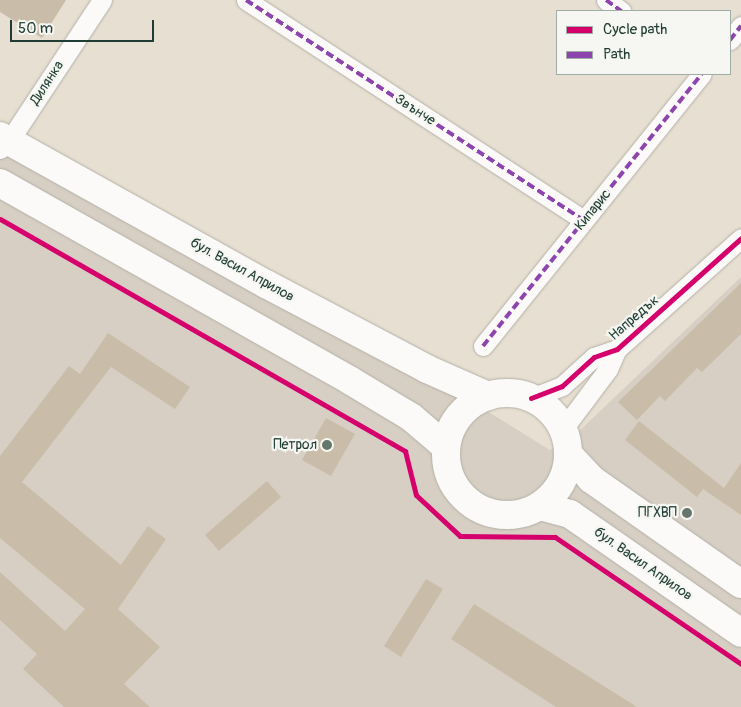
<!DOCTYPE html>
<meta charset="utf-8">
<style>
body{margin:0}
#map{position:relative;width:741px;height:707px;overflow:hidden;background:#e7dfd1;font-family:Pangolin,sans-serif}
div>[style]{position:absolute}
.industrial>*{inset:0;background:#d8cfc4}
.building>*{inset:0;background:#c9bca8}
.roads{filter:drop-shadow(0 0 1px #b2b0a7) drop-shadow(0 0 1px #b2b0a7)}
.street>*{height:19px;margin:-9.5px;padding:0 9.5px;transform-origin:9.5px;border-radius:9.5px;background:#fbfaf8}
.primary>*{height:28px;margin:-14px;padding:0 14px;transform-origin:14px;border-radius:14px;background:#fbfaf8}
.primary>.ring{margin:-14px;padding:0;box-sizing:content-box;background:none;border:28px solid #fbfaf8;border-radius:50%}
.quiet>*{height:4px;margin-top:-2px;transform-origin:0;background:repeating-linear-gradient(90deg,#8e44ad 0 8px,transparent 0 12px)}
.cycleway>*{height:5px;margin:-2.5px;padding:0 2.5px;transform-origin:2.5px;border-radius:2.5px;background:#d6006c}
.dots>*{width:14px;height:14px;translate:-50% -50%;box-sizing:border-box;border:2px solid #f6f6f2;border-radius:50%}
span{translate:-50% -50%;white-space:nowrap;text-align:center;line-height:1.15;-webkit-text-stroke:4.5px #f6f6f2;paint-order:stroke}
.street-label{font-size:14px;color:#1f3d34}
.poi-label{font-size:14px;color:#1f3d34}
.right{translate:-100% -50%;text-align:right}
.legend{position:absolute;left:556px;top:10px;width:175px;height:65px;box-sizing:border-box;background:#f6f6f2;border:1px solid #a0aca6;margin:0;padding:6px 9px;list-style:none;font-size:15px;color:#1f3d34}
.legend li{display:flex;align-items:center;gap:10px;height:25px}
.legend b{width:25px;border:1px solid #a0aca6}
.scale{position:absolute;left:10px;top:20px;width:144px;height:22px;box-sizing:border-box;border:2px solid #1f3d34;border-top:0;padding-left:6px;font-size:15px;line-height:18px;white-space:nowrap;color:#1f3d34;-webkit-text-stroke:4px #f6f6f2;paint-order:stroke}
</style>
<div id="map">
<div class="industrial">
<div style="clip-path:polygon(0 127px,286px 287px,550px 450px,575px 435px,741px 277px,741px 707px,0 707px)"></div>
</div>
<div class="building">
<div style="clip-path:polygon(0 0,66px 0,42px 38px,0 12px)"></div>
<div style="clip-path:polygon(741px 283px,741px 334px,702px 372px,697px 368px,665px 401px,660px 396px,637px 420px,618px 402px)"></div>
<div style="clip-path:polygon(108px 333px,190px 387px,175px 409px,111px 367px,22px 482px,121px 565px,148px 526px,166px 539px,118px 609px,160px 647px,124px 684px,150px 707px,64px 707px,23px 669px,37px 654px,0 620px,0 572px,65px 631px,85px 609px,0 538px,0 456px,69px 366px,80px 374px)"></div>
<div style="clip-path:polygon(326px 418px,355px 434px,331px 476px,302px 460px)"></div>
<div style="clip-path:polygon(639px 421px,724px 488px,741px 463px,741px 515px,703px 489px,697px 497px,625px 440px)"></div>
<div style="clip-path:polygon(267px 481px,281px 497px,219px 551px,205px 535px)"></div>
<div style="clip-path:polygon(426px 579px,443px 589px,401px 657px,384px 646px)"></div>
<div style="clip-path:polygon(474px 604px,637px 707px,556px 707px,451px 639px)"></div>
</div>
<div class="roads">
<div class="street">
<div style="left:246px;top:0;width:403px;rotate:33.1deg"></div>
<div style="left:606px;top:0;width:19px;rotate:36deg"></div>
<div style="left:730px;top:40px;width:18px;rotate:-52deg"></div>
<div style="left:0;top:149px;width:12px;rotate:-42deg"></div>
<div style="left:9px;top:141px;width:169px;rotate:-56.6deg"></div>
<div style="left:483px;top:346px;width:349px;rotate:-51.2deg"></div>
<div style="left:531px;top:398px;width:33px;rotate:-21deg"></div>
<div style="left:562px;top:386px;width:43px;rotate:-42.2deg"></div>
<div style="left:594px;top:357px;width:24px;rotate:-19deg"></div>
<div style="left:617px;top:349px;width:166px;rotate:-41.8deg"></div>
<div style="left:563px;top:429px;width:75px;rotate:-53.1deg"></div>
<div style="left:608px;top:369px;width:22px;rotate:-66deg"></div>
</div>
<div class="primary">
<div style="left:0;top:136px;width:304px;rotate:29.1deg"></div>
<div style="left:266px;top:284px;width:182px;rotate:27.8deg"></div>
<div style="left:427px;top:369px;width:67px;rotate:23.9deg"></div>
<div style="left:0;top:183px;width:403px;rotate:29.4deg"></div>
<div style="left:351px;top:381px;width:70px;rotate:31deg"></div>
<div style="left:411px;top:417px;width:46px;rotate:40.6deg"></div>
<div class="ring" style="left:446px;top:393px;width:94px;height:94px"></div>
<div style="left:569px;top:455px;width:33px;rotate:47deg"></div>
<div style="left:591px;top:479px;width:183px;rotate:35deg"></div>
<div style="left:540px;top:506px;width:31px;rotate:15deg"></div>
<div style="left:570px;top:514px;width:208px;rotate:34.8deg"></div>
</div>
</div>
<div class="quiet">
<div style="left:246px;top:0;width:403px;rotate:33.1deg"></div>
<div style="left:606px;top:0;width:19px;rotate:36deg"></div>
<div style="left:730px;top:40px;width:18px;rotate:-52deg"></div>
<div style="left:483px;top:346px;width:349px;rotate:-51.2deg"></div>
</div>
<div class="cycleway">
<div style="left:0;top:219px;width:467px;rotate:29.8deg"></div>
<div style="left:405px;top:451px;width:45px;rotate:76deg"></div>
<div style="left:416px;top:495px;width:60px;rotate:43deg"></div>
<div style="left:460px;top:536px;width:95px;rotate:0.6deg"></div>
<div style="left:555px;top:537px;width:225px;rotate:34.3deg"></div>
<div style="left:531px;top:398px;width:33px;rotate:-21deg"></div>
<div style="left:562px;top:386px;width:43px;rotate:-42.2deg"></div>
<div style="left:594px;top:357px;width:24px;rotate:-19deg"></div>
<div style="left:617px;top:349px;width:166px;rotate:-41.8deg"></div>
</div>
<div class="dots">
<div style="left:327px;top:445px;background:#65766b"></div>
<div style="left:687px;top:513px;background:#65766b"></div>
</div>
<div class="street-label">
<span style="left:47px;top:83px;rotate:-57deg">Дилянка</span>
<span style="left:415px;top:110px;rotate:33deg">Звънче</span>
<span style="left:593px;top:210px;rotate:-51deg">Кипарис</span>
<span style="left:242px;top:270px;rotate:29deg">бул. Васил Априлов</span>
<span style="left:634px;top:318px;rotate:-41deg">Напредък</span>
<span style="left:643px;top:564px;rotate:35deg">бул. Васил Априлов</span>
</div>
<div class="poi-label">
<span class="right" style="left:317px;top:445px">Петрол</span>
<span class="right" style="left:677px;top:513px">ПГХВП</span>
</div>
<ul class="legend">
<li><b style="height:6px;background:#d6006c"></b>Cycle path</li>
<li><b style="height:6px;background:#8e44ad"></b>Path</li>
</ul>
<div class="scale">50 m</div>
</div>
